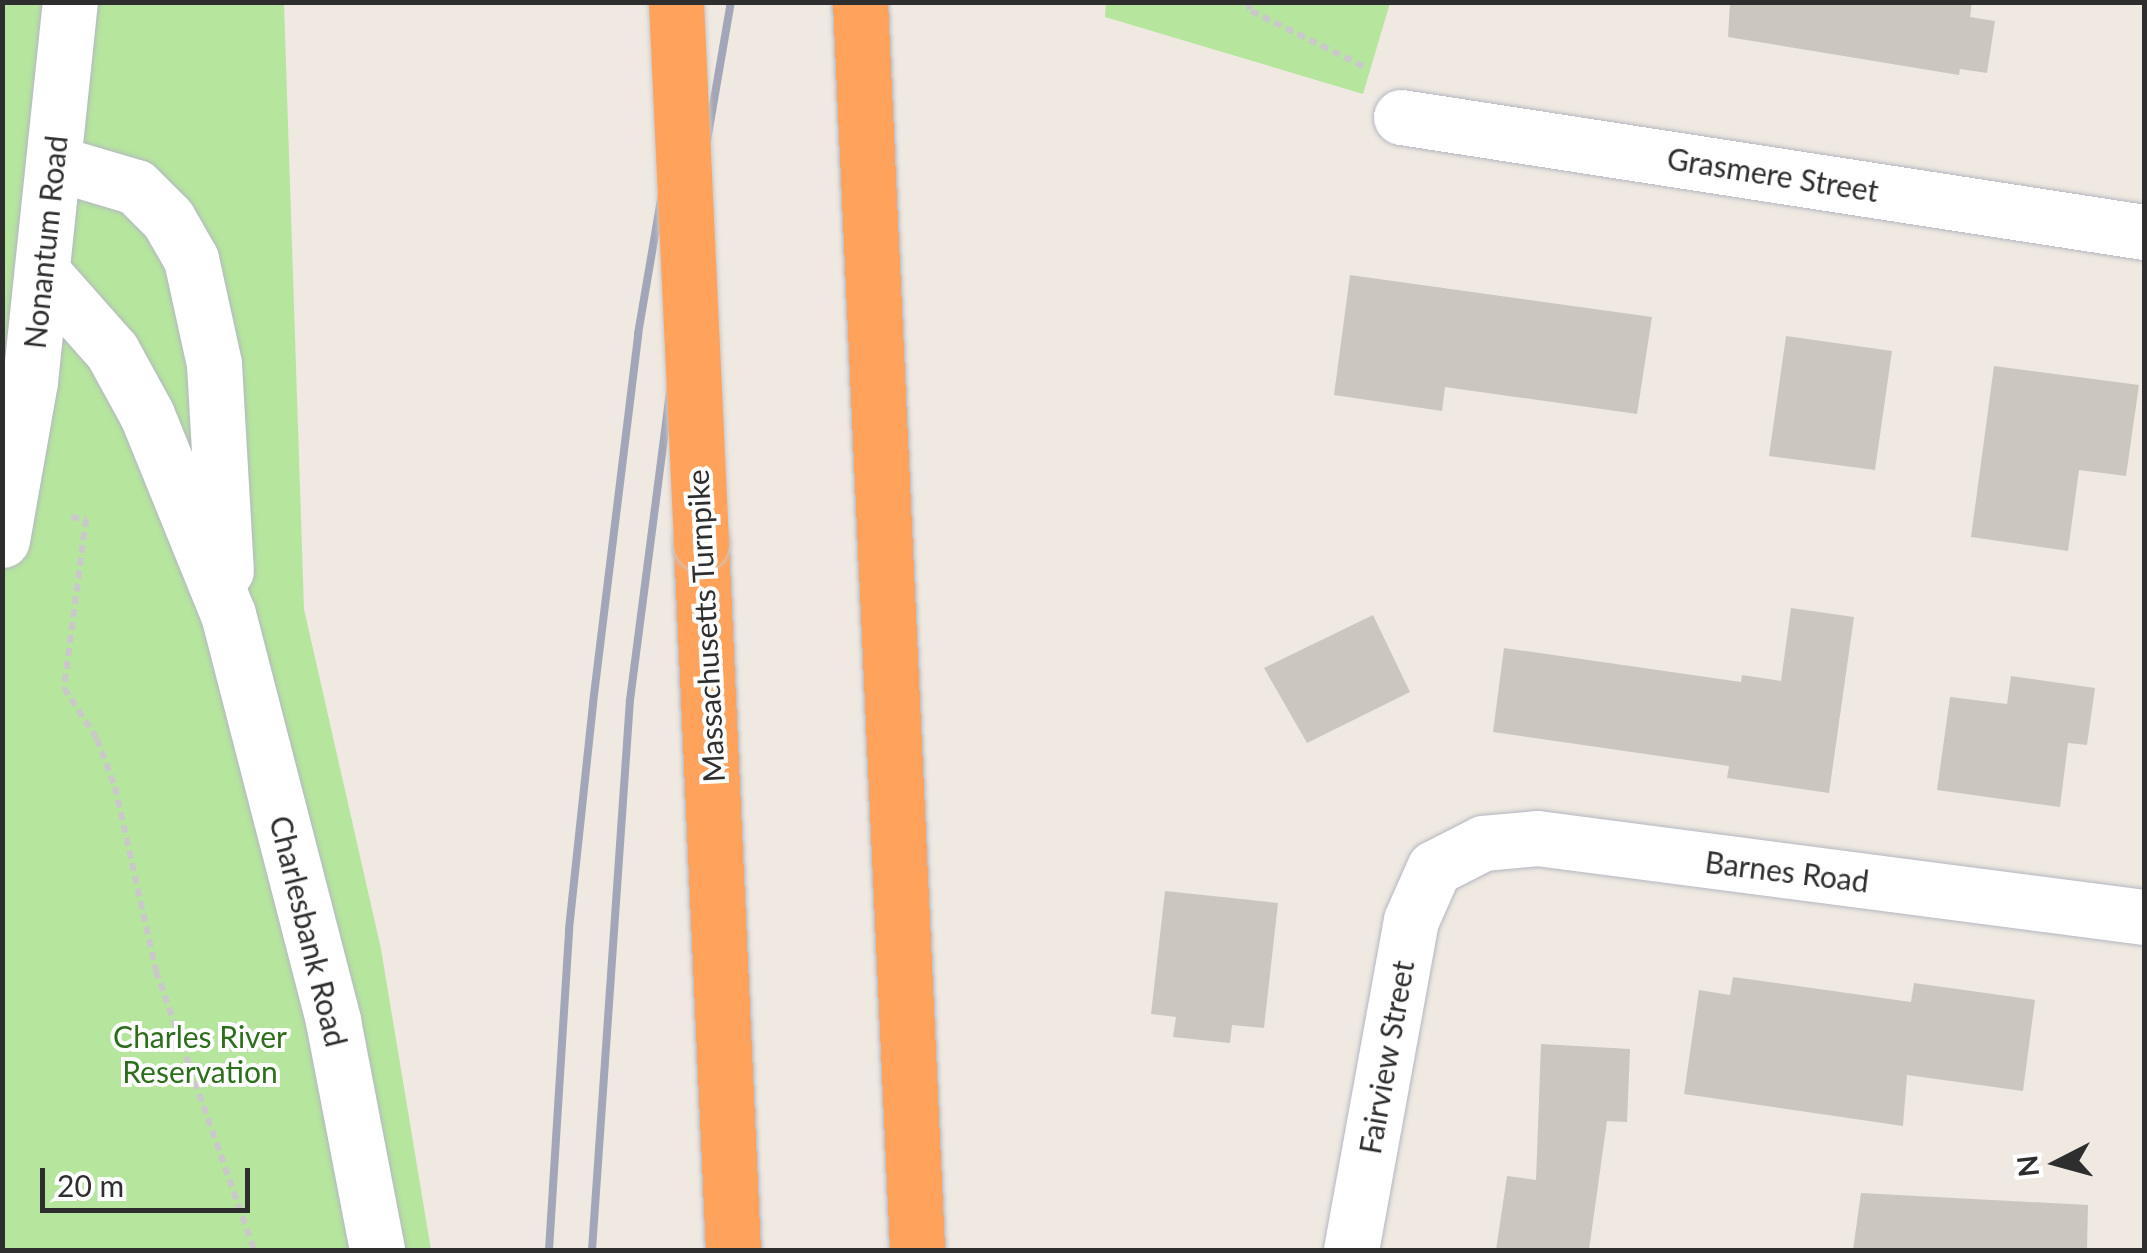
<!DOCTYPE html>
<style>
body{margin:0}
#map{position:relative;width:2147px;height:1253px;overflow:hidden;background:#efe9e1;font-family:Lato,sans-serif}
div>[style]{position:absolute}
.green>*{inset:0;background:#b6e59e}
.building>*{inset:0;background:#cbc7bf}
.path>*{height:6px;margin-top:-3px;transform-origin:0;background:repeating-linear-gradient(90deg,#c9c9c9 0 8px,transparent 0 13px)}
.roads{filter:drop-shadow(0 0 2px #b4b7c1) drop-shadow(0 0 2px #b4b7c1)}
.minor>*{height:55px;margin:-27.5px;padding:0 27.5px;transform-origin:27.5px;border-radius:27.5px;background:#fff}
.tertiary>*{height:55px;margin:-27.5px;padding:0 27.5px;transform-origin:27.5px;border-radius:27.5px;background:#fff}
.secondary>*{height:55px;margin:-27.5px;padding:0 27.5px;transform-origin:27.5px;border-radius:27.5px;background:#fff}
.motorway>*{height:55px;margin:-27.5px;padding:0 27.5px;transform-origin:27.5px;border-radius:27.5px;background:#ffa35c}
.rail>*{height:8px;margin:-4px;padding:0 4px;transform-origin:4px;border-radius:4px;background:#a3a6b8}
.bridges{filter:drop-shadow(0 0 2px #c9c9c9) drop-shadow(0 0 2px #c9c9c9)}
.motorway-bridge>*{height:55px;margin:-27.5px;padding:0 27.5px;transform-origin:27.5px;border-radius:27.5px;background:#ffa35c}
span{translate:-50% -50%;white-space:nowrap;text-align:center;line-height:1.15;-webkit-text-stroke:8px #fff;paint-order:stroke}
.street-label{font-size:30px;color:#2e2e2e}
.park-label{font-size:30px;color:#2c6e1b}
.frame{position:absolute;inset:0;border:5px solid #2e2e2e;pointer-events:none}
.north{position:absolute;left:2007px;top:1113px;width:100px;height:100px;-webkit-text-stroke:8px #fff;paint-order:stroke;rotate:264deg;font-size:28px;font-weight:700;line-height:40px;text-align:center;color:#2e2e2e}
.north::after{content:'';display:block;margin:auto;width:35px;height:45px;background:#2e2e2e;clip-path:polygon(50% 0,100% 100%,50% 72%,0 100%)}
.scale{position:absolute;left:40px;top:1168px;width:210px;height:45px;box-sizing:border-box;border:5px solid #2e2e2e;border-top:0;padding-left:12px;font-size:30px;line-height:35px;white-space:nowrap;color:#2e2e2e;-webkit-text-stroke:8px #fff;paint-order:stroke}
</style>
<div id="map">
<div class="green">
<div style="clip-path:polygon(2px 3px,284px 3px,304px 609px,381px 949px,431px 1250px,3px 1250px)"></div>
<div style="clip-path:polygon(1106px 3px,1106px 2px,1390px 3px,1363px 94px,1105px 17px)"></div>
</div>
<div class="building">
<div style="clip-path:polygon(1730px 2px,1972px 2px,1970px 17px,1995px 21px,1987px 73px,1960px 69px,1959px 75px,1728px 37px)"></div>
<div style="clip-path:polygon(1350px 275px,1652px 317px,1637px 414px,1445px 387px,1442px 411px,1334px 395px)"></div>
<div style="clip-path:polygon(1786px 336px,1892px 351px,1875px 470px,1769px 456px)"></div>
<div style="clip-path:polygon(1994px 366px,2139px 385px,2126px 476px,2079px 470px,2068px 551px,1971px 537px)"></div>
<div style="clip-path:polygon(1791px 608px,1854px 617px,1829px 793px,1727px 778px,1729px 766px,1493px 732px,1504px 648px,1741px 682px,1742px 675px,1781px 681px)"></div>
<div style="clip-path:polygon(1373px 615px,1410px 692px,1307px 743px,1264px 668px)"></div>
<div style="clip-path:polygon(2011px 676px,2095px 688px,2087px 745px,2068px 743px,2060px 807px,1937px 790px,1950px 697px,2007px 704px)"></div>
<div style="clip-path:polygon(1165px 891px,1278px 903px,1264px 1028px,1232px 1025px,1230px 1043px,1173px 1037px,1176px 1017px,1151px 1014px)"></div>
<div style="clip-path:polygon(1733px 977px,1911px 1002px,1914px 983px,2035px 1000px,2023px 1091px,1907px 1075px,1903px 1126px,1684px 1094px,1699px 990px,1730px 995px)"></div>
<div style="clip-path:polygon(1541px 1044px,1630px 1049px,1627px 1122px,1607px 1121px,1589px 1250px,1496px 1250px,1507px 1176px,1536px 1180px)"></div>
<div style="clip-path:polygon(1861px 1193px,2088px 1205px,2087px 1250px,1853px 1250px)"></div>
</div>
<div class="path">
<div style="left:1247px;top:2px;width:10px;rotate:66deg"></div>
<div style="left:1251px;top:11px;width:125px;rotate:26.2deg"></div>
<div style="left:71px;top:517px;width:15px;rotate:8deg"></div>
<div style="left:86px;top:519px;width:170px;rotate:97.4deg"></div>
<div style="left:64px;top:688px;width:61px;rotate:57.1deg"></div>
<div style="left:97px;top:739px;width:51px;rotate:69.4deg"></div>
<div style="left:115px;top:787px;width:189px;rotate:77.4deg"></div>
<div style="left:156px;top:971px;width:296px;rotate:70.6deg"></div>
</div>
<div class="roads">
<div class="minor">
<div style="left:1401px;top:117px;width:752px;rotate:8.8deg"></div>
<div style="left:1351px;top:1250px;width:335px;rotate:-79.7deg"></div>
<div style="left:1411px;top:920px;width:57px;rotate:-66.1deg"></div>
<div style="left:1434px;top:868px;width:55px;rotate:-27deg"></div>
<div style="left:1483px;top:843px;width:54px;rotate:-5.3deg"></div>
<div style="left:1537px;top:838px;width:612px;rotate:7.42deg"></div>
</div>
<div class="tertiary">
<div style="left:55px;top:163px;width:84px;rotate:16.5deg"></div>
<div style="left:136px;top:187px;width:45px;rotate:45deg"></div>
<div style="left:168px;top:219px;width:46px;rotate:60.1deg"></div>
<div style="left:191px;top:259px;width:107px;rotate:77.6deg"></div>
<div style="left:214px;top:364px;width:207px;rotate:86.7deg"></div>
<div style="left:42px;top:272px;width:106px;rotate:48.5deg"></div>
<div style="left:112px;top:351px;width:73px;rotate:61.3deg"></div>
<div style="left:147px;top:415px;width:215px;rotate:67.9deg"></div>
<div style="left:228px;top:614px;width:420px;rotate:75.5deg"></div>
<div style="left:333px;top:1021px;width:233px;rotate:79.1deg"></div>
</div>
<div class="secondary">
<div style="left:2px;top:540px;width:161px;rotate:-80deg"></div>
<div style="left:30px;top:381px;width:381px;rotate:-84deg"></div>
</div>
<div class="motorway">
<div style="left:860px;top:2px;width:1249px;rotate:87.38deg"></div>
<div style="left:701px;top:543px;width:708px;rotate:87.41deg"></div>
</div>
</div>
<div class="rail">
<div style="left:549px;top:1250px;width:322px;rotate:-86.4deg"></div>
<div style="left:569px;top:929px;width:227px;rotate:-83.9deg"></div>
<div style="left:593px;top:703px;width:372px;rotate:-83deg"></div>
<div style="left:638px;top:334px;width:337px;rotate:-80.3deg"></div>
<div style="left:592px;top:1250px;width:551px;rotate:-86.05deg"></div>
<div style="left:630px;top:700px;width:471px;rotate:-82.6deg"></div>
<div style="left:691px;top:233px;width:234px;rotate:-80.2deg"></div>
</div>
<div class="bridges">
<div class="motorway-bridge">
<div style="left:676px;top:2px;width:542px;rotate:87.35deg"></div>
</div>
</div>
<div class="street-label">
<span style="left:1773px;top:174px;rotate:9deg">Grasmere Street</span>
<span style="left:45px;top:242px;rotate:-84deg">Nonantum Road</span>
<span style="left:705px;top:626px;rotate:-93deg">Massachusetts Turnpike</span>
<span style="left:1787px;top:871px;rotate:7deg">Barnes Road</span>
<span style="left:309px;top:931px;rotate:76deg">Charlesbank Road</span>
<span style="left:1386px;top:1057px;rotate:-80deg">Fairview Street</span>
</div>
<div class="park-label">
<span style="left:200px;top:1053px">Charles River<br>Reservation</span>
</div>
<div class="frame"></div>
<div class="north">N</div>
<div class="scale">20 m</div>
</div>
